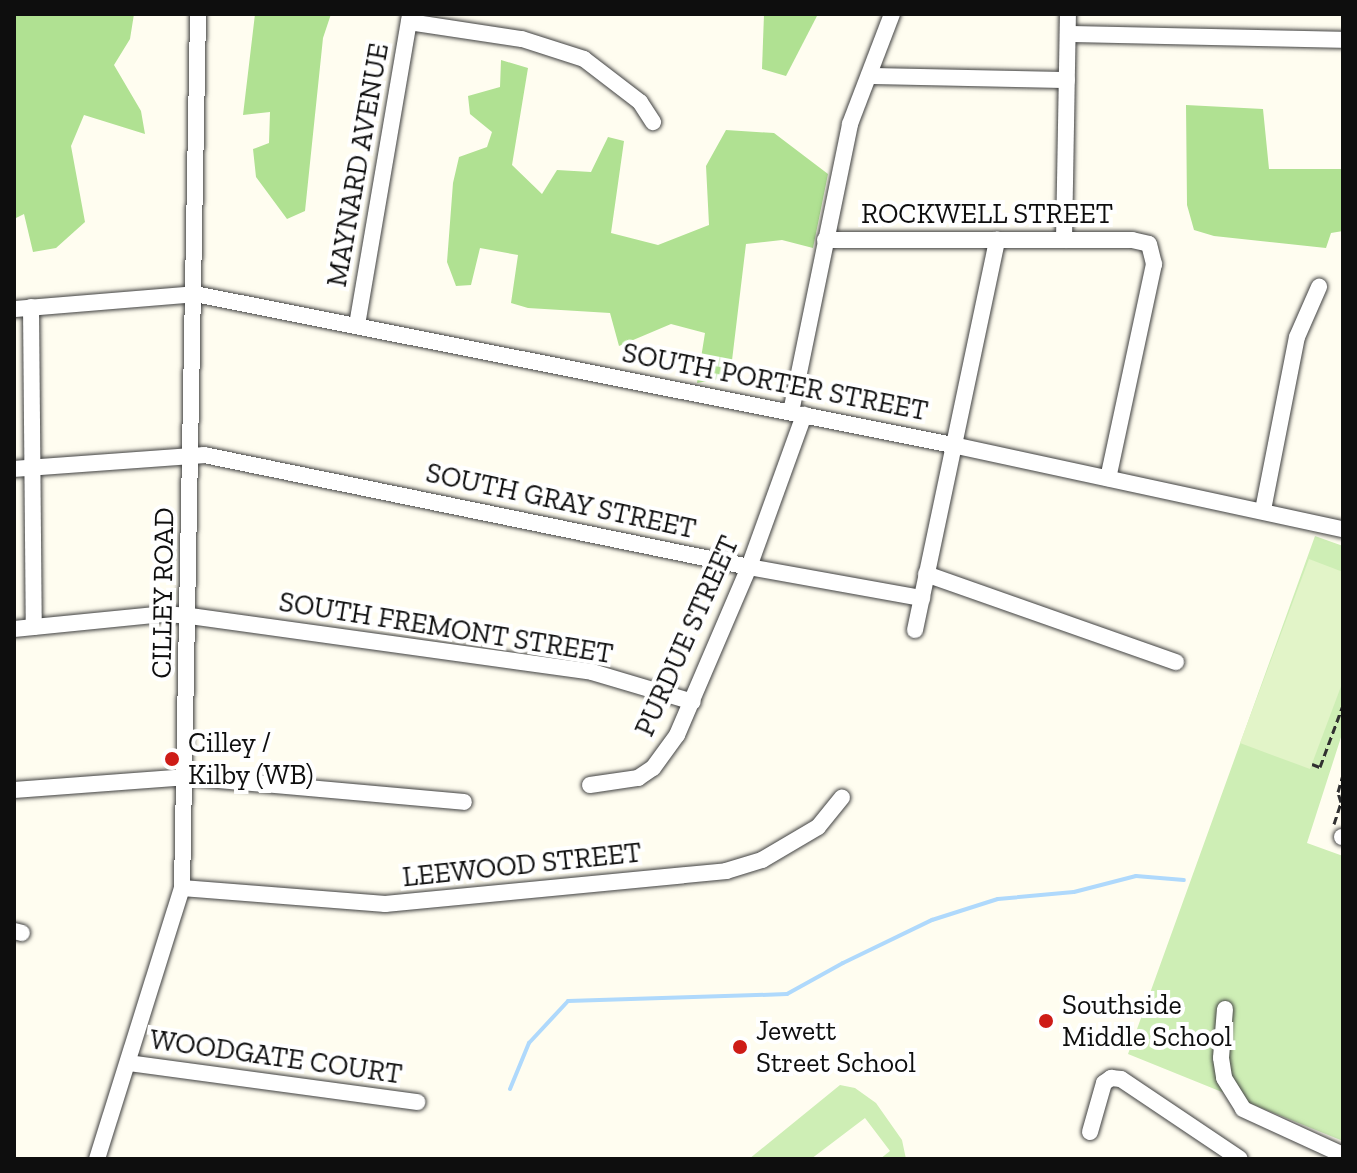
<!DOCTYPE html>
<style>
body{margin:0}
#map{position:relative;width:1357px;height:1173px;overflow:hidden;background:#fffdf0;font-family:"Zilla Slab",serif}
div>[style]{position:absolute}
.green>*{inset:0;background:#ceeeb5}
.forest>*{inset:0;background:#b0e192}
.pitch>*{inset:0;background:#e2f4c8}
.stream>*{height:4px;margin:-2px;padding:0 2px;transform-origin:2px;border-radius:2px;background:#afd9fc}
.path>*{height:3px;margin-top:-1.5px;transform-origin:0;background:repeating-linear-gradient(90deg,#303030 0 8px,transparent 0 12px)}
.roads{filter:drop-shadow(0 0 2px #414141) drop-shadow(0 0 2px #414141)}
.minor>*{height:16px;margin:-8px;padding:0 8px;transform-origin:8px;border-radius:8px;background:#fff}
.dots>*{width:22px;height:22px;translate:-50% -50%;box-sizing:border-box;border:4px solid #fff;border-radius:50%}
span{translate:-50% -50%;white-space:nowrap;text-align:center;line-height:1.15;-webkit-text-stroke:8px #fff;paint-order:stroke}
.street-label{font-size:28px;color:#0e0e0e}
.poi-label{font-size:28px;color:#0e0e0e}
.left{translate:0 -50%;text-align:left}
.frame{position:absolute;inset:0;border:16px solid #0e0e0e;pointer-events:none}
</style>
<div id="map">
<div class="green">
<div style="clip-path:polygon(1315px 536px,1343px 546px,1343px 731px,1307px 843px,1343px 856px,1343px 1141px,1128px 1054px)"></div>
<div style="clip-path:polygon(840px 1085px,855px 1088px,876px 1103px,902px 1140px,906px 1159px,880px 1159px,890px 1151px,865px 1118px,811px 1159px,749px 1159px)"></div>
</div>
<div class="forest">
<div style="clip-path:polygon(14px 14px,134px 14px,130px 39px,114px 65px,141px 111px,145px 134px,84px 115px,71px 146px,85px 222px,56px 248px,33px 252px,24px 214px,14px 219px)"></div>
<div style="clip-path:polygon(255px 14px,331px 14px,323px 38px,305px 211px,287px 219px,256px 177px,253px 149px,269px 143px,270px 112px,243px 115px)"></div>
<div style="clip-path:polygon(764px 14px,818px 14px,786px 76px,762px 69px)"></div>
<div style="clip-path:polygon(501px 60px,528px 68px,512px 165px,542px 194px,557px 170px,591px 172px,608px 137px,624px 141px,611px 233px,658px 245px,709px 225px,706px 166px,726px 130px,774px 133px,828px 174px,813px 248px,782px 240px,746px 244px,730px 377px,697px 383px,705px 333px,671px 324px,619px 346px,610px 313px,528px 308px,511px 303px,518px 255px,480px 248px,471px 285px,456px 286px,447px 262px,453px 183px,459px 157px,487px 147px,492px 132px,470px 114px,468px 96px,500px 87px)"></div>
<div style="clip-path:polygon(1186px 105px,1263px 109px,1269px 169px,1343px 169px,1343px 231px,1331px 233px,1326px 248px,1214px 236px,1194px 230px,1187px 205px)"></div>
</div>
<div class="pitch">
<div style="clip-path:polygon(1309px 559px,1343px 572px,1343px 681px,1310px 769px,1240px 743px)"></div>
</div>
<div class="stream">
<div style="left:510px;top:1089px;width:50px;rotate:-67.6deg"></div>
<div style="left:529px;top:1043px;width:57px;rotate:-47.1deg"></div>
<div style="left:568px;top:1001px;width:219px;rotate:-1.8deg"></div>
<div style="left:787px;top:994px;width:64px;rotate:-29deg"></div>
<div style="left:843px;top:963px;width:99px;rotate:-25.8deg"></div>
<div style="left:932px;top:920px;width:69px;rotate:-17.7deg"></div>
<div style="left:998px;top:899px;width:76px;rotate:-5.3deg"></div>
<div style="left:1074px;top:892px;width:64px;rotate:-14.5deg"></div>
<div style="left:1136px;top:876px;width:48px;rotate:4.8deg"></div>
</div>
<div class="path">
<div style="left:1312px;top:764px;width:9px;rotate:21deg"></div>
<div style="left:1320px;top:767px;width:66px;rotate:-69.6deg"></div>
<div style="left:1334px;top:824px;width:23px;rotate:-72deg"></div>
<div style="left:1341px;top:802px;width:10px;rotate:-107deg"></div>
<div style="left:1338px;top:792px;width:18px;rotate:-74deg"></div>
</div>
<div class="roads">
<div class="minor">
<div style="left:409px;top:22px;width:114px;rotate:8.6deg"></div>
<div style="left:522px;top:39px;width:65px;rotate:17.9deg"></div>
<div style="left:584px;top:59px;width:71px;rotate:37.5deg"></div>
<div style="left:640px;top:102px;width:24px;rotate:57deg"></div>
<div style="left:1068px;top:34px;width:275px;rotate:1.2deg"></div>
<div style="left:869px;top:76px;width:198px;rotate:1.2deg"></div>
<div style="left:825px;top:240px;width:307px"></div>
<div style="left:1132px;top:240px;width:17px;rotate:13deg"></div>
<div style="left:1149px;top:244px;width:21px;rotate:76deg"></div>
<div style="left:1154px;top:264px;width:219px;rotate:102.1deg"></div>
<div style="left:1064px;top:240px;width:226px;rotate:-89deg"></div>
<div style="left:31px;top:307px;width:320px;rotate:89.5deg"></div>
<div style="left:14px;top:309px;width:182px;rotate:-4.7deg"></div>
<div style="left:195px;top:294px;width:773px;rotate:11.27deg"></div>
<div style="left:953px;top:445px;width:399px;rotate:12.2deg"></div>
<div style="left:357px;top:325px;width:315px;rotate:-80.3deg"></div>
<div style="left:791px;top:412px;width:294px;rotate:-78.4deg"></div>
<div style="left:850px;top:124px;width:118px;rotate:-69.1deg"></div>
<div style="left:14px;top:469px;width:191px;rotate:-4.2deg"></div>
<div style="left:204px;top:455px;width:556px;rotate:11.61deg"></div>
<div style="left:749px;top:567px;width:176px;rotate:10.2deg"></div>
<div style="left:1263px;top:510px;width:176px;rotate:-78.9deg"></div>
<div style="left:1297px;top:337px;width:55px;rotate:-66.3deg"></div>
<div style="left:926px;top:574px;width:265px;rotate:19.4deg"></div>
<div style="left:14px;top:629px;width:150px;rotate:-5.7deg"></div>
<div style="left:163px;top:614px;width:27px;rotate:4deg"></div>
<div style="left:190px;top:616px;width:406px;rotate:7.9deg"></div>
<div style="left:592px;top:672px;width:105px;rotate:16.5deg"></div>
<div style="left:915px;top:630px;width:399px;rotate:-78.1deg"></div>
<div style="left:590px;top:785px;width:49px;rotate:-8.3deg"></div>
<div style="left:638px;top:778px;width:18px;rotate:-34deg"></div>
<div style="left:653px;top:768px;width:41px;rotate:-54deg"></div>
<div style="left:677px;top:735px;width:183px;rotate:-66.8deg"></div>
<div style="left:749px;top:567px;width:162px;rotate:-70.1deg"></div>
<div style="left:14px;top:790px;width:171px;rotate:-4.3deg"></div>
<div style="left:185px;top:777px;width:280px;rotate:5.1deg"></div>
<div style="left:1342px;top:837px;width:1px"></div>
<div style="left:182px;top:888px;width:204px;rotate:4.5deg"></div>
<div style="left:385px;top:904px;width:343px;rotate:-5.5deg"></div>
<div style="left:726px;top:871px;width:38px;rotate:-17deg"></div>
<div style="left:762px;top:860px;width:65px;rotate:-30.5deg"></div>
<div style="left:818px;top:827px;width:38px;rotate:-51deg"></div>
<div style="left:14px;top:931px;width:8px;rotate:14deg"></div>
<div style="left:1225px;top:1009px;width:49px;rotate:94.7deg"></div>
<div style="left:1221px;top:1058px;width:20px;rotate:81deg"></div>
<div style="left:1224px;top:1078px;width:36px;rotate:58deg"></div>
<div style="left:1243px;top:1109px;width:110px;rotate:24.7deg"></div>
<div style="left:128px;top:1063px;width:292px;rotate:7.7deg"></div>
<div style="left:1090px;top:1132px;width:51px;rotate:-74.1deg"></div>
<div style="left:1104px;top:1083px;width:9px;rotate:-36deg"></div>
<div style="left:1111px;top:1078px;width:10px;rotate:6deg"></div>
<div style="left:1121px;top:1079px;width:143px;rotate:33.9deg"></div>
<div style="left:97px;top:1159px;width:284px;rotate:-72.6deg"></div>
<div style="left:182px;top:888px;width:874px;rotate:-88.95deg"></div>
</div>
</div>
<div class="dots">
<div style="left:172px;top:759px;background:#ce1c17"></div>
<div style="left:1046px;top:1021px;background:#ce1c17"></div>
<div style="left:740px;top:1047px;background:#ce1c17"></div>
</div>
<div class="street-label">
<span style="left:358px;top:165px;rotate:-80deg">MAYNARD AVENUE</span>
<span style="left:987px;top:214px">ROCKWELL STREET</span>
<span style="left:775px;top:382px;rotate:11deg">SOUTH PORTER STREET</span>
<span style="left:561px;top:501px;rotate:12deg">SOUTH GRAY STREET</span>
<span style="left:163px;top:593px;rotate:-89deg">CILLEY ROAD</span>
<span style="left:446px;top:628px;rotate:9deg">SOUTH FREMONT STREET</span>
<span style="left:687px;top:636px;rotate:-66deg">PURDUE STREET</span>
<span style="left:522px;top:865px;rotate:-6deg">LEEWOOD STREET</span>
<span style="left:276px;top:1057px;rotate:8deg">WOODGATE COURT</span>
</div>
<div class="poi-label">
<span class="left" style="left:188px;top:759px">Cilley /<br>Kilby (WB)</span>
<span class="left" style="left:1062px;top:1021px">Southside<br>Middle School</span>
<span class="left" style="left:756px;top:1047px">Jewett<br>Street School</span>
</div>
<div class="frame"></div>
</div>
